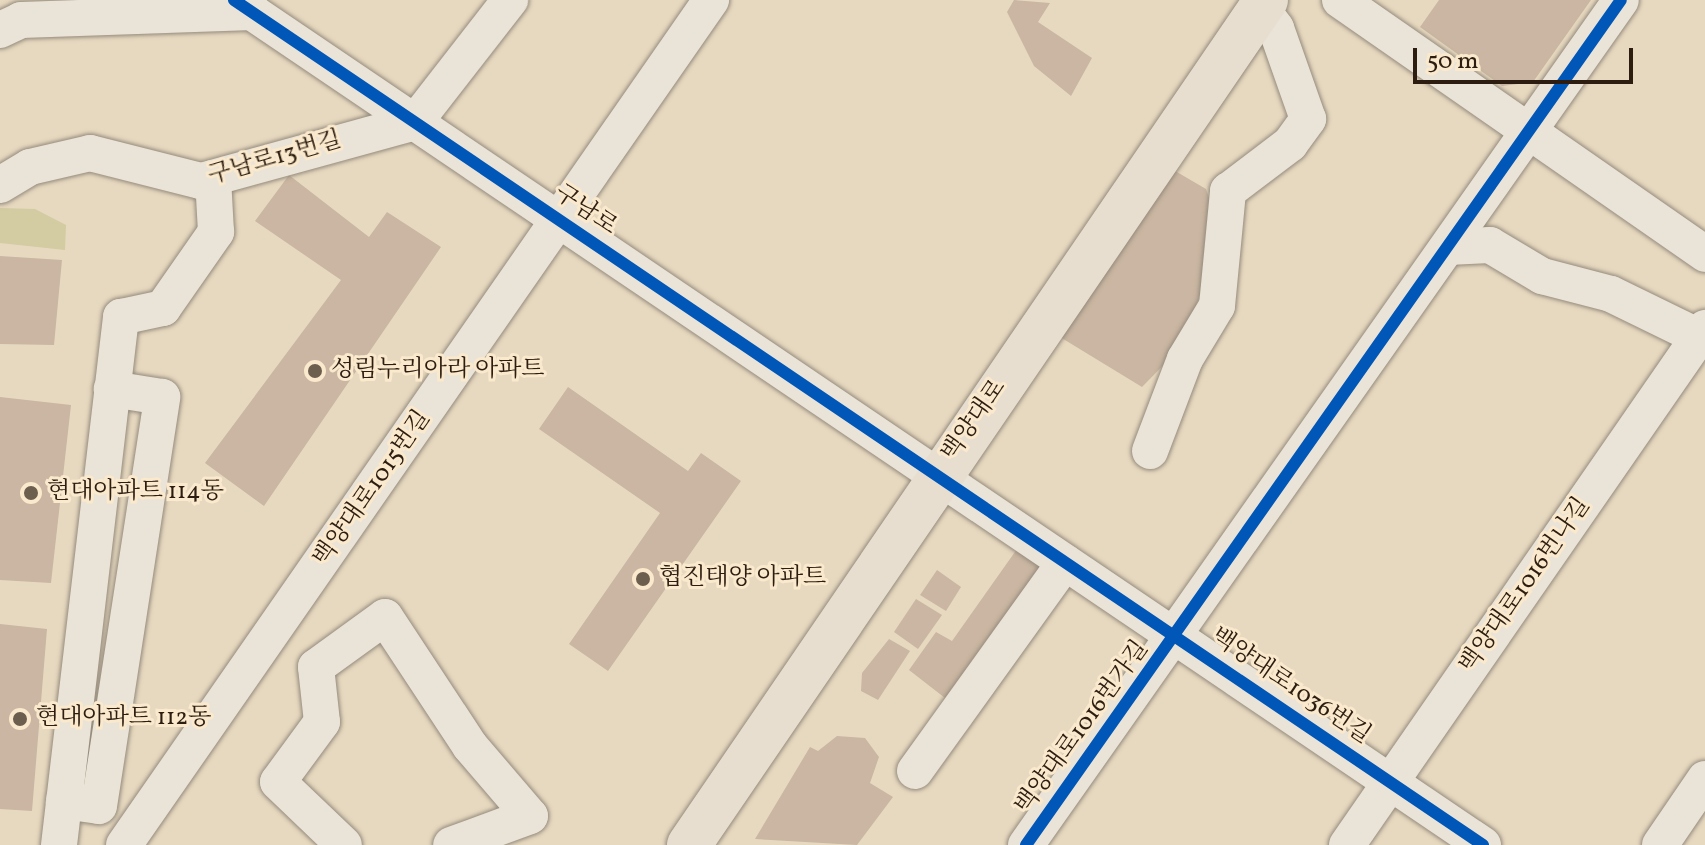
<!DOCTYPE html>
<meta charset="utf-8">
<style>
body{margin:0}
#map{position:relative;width:1705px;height:845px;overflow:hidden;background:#e7d9c0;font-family:Vollkorn,"Noto Serif KR",serif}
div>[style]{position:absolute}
.green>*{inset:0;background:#d3cba1}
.building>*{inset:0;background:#cab6a2}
.roads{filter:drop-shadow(0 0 2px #958b7c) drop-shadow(0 0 2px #958b7c)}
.minor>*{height:36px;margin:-18px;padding:0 18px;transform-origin:18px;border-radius:18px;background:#eae3d7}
.major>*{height:44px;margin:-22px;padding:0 22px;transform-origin:22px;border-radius:22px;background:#e7ded0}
.cycleway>*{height:12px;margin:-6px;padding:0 6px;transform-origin:6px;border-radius:6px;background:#0057b8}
.dots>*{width:22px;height:22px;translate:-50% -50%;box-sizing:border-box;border:4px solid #fae9cc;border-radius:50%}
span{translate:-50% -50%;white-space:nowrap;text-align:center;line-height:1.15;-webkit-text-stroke:6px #fae9cc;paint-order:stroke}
.street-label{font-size:24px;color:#2c1d10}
.poi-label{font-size:24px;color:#2c1d10}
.left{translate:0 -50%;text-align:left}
.scale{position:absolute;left:1413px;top:48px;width:220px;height:36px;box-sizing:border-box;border:4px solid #2c1d10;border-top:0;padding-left:10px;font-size:24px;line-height:28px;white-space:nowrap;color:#2c1d10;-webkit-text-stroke:6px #fae9cc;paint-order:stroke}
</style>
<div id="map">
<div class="green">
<div style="clip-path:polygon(0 208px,35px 209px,66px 225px,65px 250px,0 243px)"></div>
</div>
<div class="building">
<div style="clip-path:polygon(1014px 0,1050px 3px,1038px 22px,1092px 58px,1071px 96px,1034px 66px,1007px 12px)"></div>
<div style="clip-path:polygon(1439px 0,1591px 0,1533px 82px,1502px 86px,1420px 27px)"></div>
<div style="clip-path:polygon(1170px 168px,1206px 189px,1220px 229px,1185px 343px,1142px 387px,1060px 337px)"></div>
<div style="clip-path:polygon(289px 175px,369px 237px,387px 212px,441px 247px,264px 506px,205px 463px,341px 280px,255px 221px)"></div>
<div style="clip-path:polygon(0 256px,62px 260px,54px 345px,0 344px)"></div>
<div style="clip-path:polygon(568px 387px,688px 471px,701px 453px,741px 481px,608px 671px,569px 644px,660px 513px,539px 429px)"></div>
<div style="clip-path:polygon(0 397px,71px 405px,51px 583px,0 580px)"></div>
<div style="clip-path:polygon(1017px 549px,1042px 564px,945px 698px,909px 670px,936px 632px,952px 641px)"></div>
<div style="clip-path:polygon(937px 570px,961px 587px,946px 611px,920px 595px)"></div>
<div style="clip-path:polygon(916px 599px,942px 615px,918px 649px,894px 632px)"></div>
<div style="clip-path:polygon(0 624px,47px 629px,32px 811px,0 809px)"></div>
<div style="clip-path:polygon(889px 639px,910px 651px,878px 700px,861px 691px,862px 673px)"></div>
<div style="clip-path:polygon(837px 736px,865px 738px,879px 757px,870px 783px,893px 797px,857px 845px,755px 839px,810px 747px,818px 751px)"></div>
</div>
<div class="roads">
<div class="minor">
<div style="left:234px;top:0;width:1508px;rotate:34.08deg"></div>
<div style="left:1340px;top:0;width:445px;rotate:34.8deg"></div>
<div style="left:0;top:30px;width:23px;rotate:-25deg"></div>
<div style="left:21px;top:20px;width:232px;rotate:-2deg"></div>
<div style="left:0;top:185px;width:35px;rotate:-31deg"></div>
<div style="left:30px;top:167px;width:62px;rotate:-13.1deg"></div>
<div style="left:90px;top:153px;width:114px;rotate:14.2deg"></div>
<div style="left:201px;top:181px;width:222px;rotate:-15.4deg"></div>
<div style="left:415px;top:122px;width:155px;rotate:-52.1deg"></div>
<div style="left:1448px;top:247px;width:42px;rotate:-2.7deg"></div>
<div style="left:1490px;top:245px;width:61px;rotate:30.8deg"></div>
<div style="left:1542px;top:276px;width:71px;rotate:14.6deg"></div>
<div style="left:1611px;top:294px;width:98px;rotate:26deg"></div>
<div style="left:1150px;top:451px;width:98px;rotate:-69.2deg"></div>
<div style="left:1185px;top:359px;width:62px;rotate:-58.9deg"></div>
<div style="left:1217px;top:306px;width:116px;rotate:-84.5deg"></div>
<div style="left:1228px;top:191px;width:78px;rotate:-37.2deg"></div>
<div style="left:1290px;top:144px;width:31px;rotate:-54deg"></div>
<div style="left:1308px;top:119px;width:96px;rotate:-109.4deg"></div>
<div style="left:1276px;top:28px;width:25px;rotate:-127deg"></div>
<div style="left:316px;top:667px;width:85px;rotate:-35.9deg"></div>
<div style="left:385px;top:617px;width:154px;rotate:56.6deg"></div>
<div style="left:470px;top:746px;width:92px;rotate:49.4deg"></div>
<div style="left:530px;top:816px;width:84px;rotate:159.8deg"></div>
<div style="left:316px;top:667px;width:55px;rotate:83.8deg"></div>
<div style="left:322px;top:722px;width:74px;rotate:126.3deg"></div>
<div style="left:278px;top:782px;width:91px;rotate:43.7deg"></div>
<div style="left:915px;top:771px;width:257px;rotate:-54.3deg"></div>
<div style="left:64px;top:801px;width:35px;rotate:8deg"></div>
<div style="left:99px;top:806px;width:414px;rotate:-81.2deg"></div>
<div style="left:162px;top:397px;width:51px;rotate:-170.9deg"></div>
<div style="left:59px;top:845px;width:532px;rotate:-83.3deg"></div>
<div style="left:121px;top:317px;width:43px;rotate:-12.1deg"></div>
<div style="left:163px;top:308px;width:93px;rotate:-55.1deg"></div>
<div style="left:216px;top:232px;width:54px;rotate:-93.2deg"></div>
<div style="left:124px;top:845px;width:1029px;rotate:-55.21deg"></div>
<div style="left:1026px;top:845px;width:1033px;rotate:-54.85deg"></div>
<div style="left:1347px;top:845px;width:629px;rotate:-55.3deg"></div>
<div style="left:1660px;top:845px;width:80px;rotate:-55.7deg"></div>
</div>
<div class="major">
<div style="left:689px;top:845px;width:1023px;rotate:-55.67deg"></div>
</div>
</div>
<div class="cycleway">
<div style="left:234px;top:0;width:1508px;rotate:34.08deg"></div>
<div style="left:1026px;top:845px;width:1033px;rotate:-54.85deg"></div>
</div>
<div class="dots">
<div style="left:315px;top:371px;background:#6d5f4e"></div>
<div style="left:31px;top:493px;background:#6d5f4e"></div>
<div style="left:643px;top:579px;background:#6d5f4e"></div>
<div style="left:20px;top:719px;background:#6d5f4e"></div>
</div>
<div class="street-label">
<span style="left:275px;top:159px;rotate:-16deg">구남로13번길</span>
<span style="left:585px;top:211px;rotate:34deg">구남로</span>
<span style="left:975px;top:421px;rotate:-55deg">백양대로</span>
<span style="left:373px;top:489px;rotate:-55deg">백양대로1015번길</span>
<span style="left:1526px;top:586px;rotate:-55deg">백양대로1016번나길</span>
<span style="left:1290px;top:687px;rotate:34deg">백양대로1036번길</span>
<span style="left:1083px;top:728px;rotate:-54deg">백양대로1016번가길</span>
</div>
<div class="poi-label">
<span class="left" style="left:331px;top:371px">성림누리아라 아파트</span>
<span class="left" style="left:47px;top:493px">현대아파트 114동</span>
<span class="left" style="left:659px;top:579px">협진태양 아파트</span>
<span class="left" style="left:36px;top:719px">현대아파트 112동</span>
</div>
<div class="scale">50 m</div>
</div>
